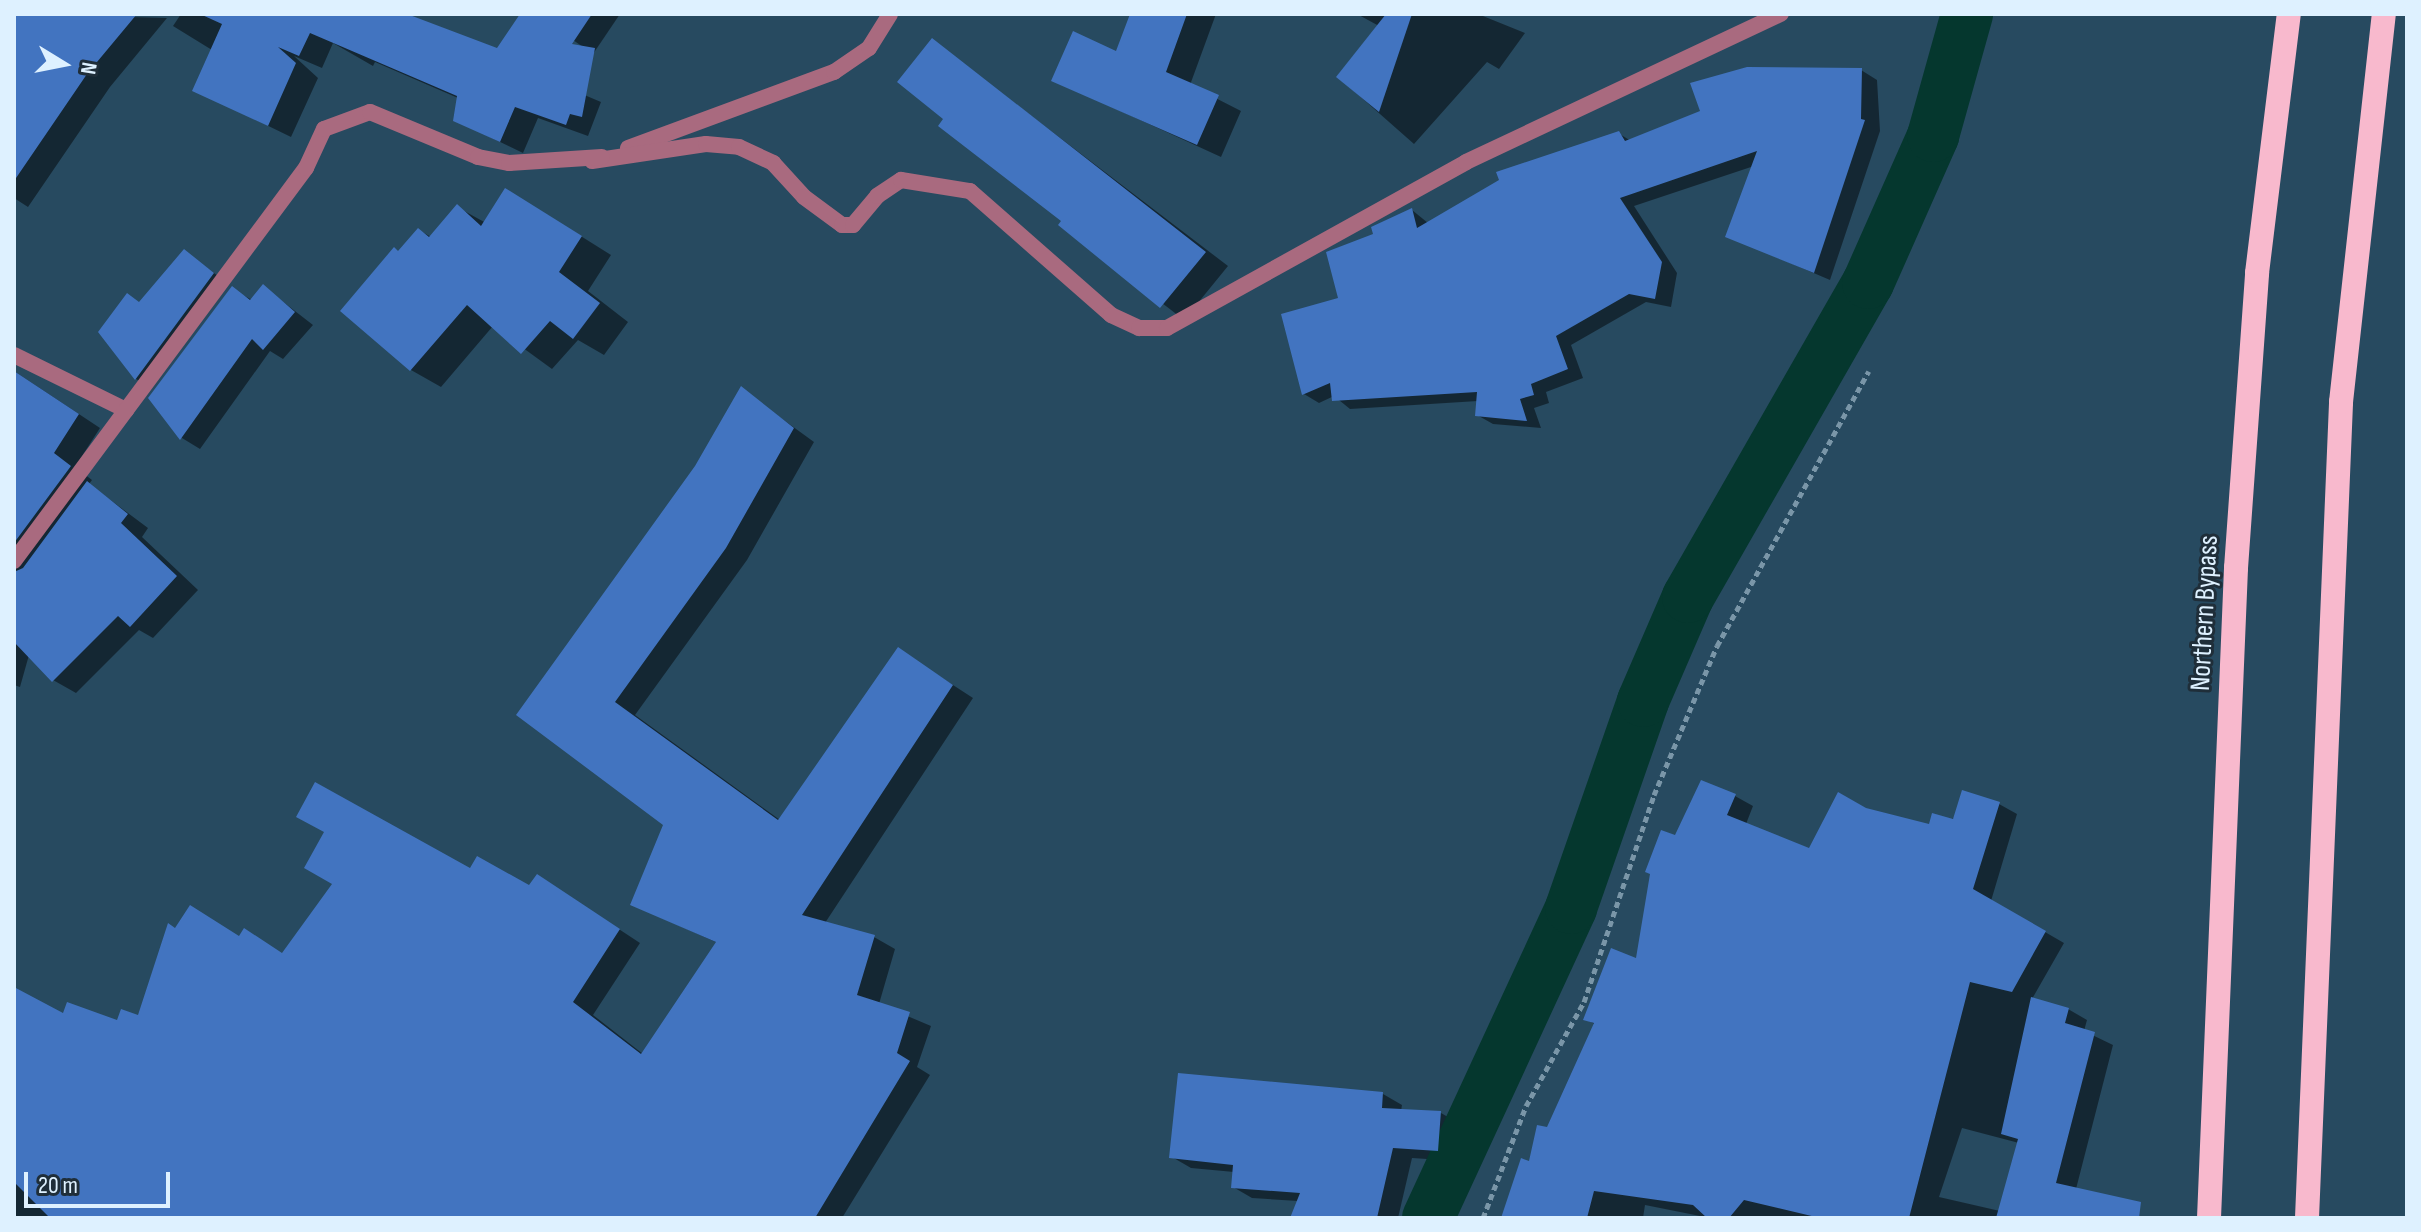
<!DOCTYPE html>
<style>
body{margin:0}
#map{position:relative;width:2421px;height:1232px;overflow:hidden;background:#274a60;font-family:"Sofia Sans Condensed",sans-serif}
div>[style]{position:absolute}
.shadow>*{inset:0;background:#0007}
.canal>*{height:52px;margin:-26px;padding:0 26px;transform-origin:26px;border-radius:26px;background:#05372e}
.building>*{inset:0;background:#4274c0}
.path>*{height:5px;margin-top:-2.5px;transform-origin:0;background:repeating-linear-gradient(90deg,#7a96a8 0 6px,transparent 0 10px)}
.minor>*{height:16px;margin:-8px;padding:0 8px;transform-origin:8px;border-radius:8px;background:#a96a7f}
.motorway>*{height:24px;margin:-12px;padding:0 12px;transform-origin:12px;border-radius:12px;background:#f8b9cd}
span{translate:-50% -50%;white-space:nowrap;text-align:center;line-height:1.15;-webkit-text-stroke:6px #1f2e39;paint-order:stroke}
.street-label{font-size:28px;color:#def1ff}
.frame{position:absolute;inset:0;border:16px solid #def1ff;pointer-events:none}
.north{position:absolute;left:24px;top:24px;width:80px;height:80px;-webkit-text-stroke:6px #1f2e39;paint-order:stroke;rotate:100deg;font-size:22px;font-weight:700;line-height:32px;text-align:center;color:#def1ff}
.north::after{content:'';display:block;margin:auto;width:28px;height:36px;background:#def1ff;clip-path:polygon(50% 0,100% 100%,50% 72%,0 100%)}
.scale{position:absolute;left:24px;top:1172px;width:146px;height:36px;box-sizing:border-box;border:4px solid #def1ff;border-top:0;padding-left:10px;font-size:24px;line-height:28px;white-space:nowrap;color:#def1ff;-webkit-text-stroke:6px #1f2e39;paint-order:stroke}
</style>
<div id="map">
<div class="shadow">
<div style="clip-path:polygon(15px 14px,167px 18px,110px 87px,28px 207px,14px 198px)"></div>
<div style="clip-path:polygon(181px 14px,393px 14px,601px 102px,588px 136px,538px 118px,523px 153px,455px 120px,458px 98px,375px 62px,373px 66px,333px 43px,322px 68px,294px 56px,318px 78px,291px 137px,194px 90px,212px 50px,173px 26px)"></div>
<div style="clip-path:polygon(536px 14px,620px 14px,593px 54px)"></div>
<div style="clip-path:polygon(1132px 14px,1216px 14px,1190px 85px,1241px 111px,1221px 157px,1053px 80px,1117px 53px)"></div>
<div style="clip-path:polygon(1357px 14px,1478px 14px,1525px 33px,1499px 69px,1487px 62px,1414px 144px,1338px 77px,1379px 26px)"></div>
<div style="clip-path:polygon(933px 41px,1228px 266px,1184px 320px,1061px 225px,1064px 221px,946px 119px)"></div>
<div style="clip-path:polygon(1861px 70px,1877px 80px,1880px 131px,1830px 280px,1727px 236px,1754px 166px,1634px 206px,1677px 273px,1671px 307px,1646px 302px,1571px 345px,1583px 378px,1546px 392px,1549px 403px,1534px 408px,1541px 428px,1493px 424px,1477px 415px,1478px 401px,1350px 409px,1334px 396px,1319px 403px,1304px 394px,1340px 300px,1375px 236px,1412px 210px,1428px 223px,1618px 133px,1631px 141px)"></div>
<div style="clip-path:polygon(457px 207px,486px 223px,536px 208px,611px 255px,588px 291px,628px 322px,604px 355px,578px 340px,552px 369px,493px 326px,441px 387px,411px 370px,400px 252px,419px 230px,431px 237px)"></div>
<div style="clip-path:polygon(185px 252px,225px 281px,147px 385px,136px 379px,140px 303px)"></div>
<div style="clip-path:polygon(264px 287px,313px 325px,283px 359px,270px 351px,200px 449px,182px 438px,151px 398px,232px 289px,252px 300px)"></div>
<div style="clip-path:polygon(14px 371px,100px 428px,75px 467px,92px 480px,89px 484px,148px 528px,142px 537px,198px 590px,153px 638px,139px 630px,76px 693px,53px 680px,29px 655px,20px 687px,14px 685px)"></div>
<div style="clip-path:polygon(741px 389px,814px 442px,747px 560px,635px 715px,780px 820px,899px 650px,973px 698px,825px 923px,874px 937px,895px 949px,879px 1004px,931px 1026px,917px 1067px,930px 1075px,842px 1218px,14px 1218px,14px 989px,64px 1016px,119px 1022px,139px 1018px,176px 930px,240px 937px,284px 955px,471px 871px,530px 888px,558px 889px,640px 943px,593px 1015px,643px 1054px,718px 943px,633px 905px,665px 824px,518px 714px,697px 467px)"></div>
<div style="clip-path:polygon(evenodd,1735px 796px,1753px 806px,1746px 824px,1810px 851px,1866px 809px,1930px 826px,1999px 804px,2017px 814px,1991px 901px,2064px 943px,2032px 999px,2068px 1009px,2087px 1020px,2084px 1031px,2113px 1045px,2076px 1189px,2127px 1218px,1710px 1218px,1645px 1205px,1643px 1218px,1505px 1218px,1596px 1025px,1586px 1019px,1637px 960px,1676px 838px,1735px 796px,1962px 1128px,2019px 1143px,2000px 1211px,1939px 1197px,1962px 1128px)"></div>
<div style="clip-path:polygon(1383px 1094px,1402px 1105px,1401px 1111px,1441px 1113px,1460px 1124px,1457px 1161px,1412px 1158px,1398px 1218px,1293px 1218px,1298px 1201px,1252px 1198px,1233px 1187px,1234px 1172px,1191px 1168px,1172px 1157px)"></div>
</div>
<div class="canal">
<div style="left:1428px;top:1218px;width:341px;rotate:-65.2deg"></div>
<div style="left:1571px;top:908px;width:219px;rotate:-70.8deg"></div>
<div style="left:1643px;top:701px;width:113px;rotate:-66.6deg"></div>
<div style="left:1688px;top:597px;width:362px;rotate:-60.2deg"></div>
<div style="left:1868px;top:283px;width:161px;rotate:-66.1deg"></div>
<div style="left:1933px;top:136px;width:127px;rotate:-74.4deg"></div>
</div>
<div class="building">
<div style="clip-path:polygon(14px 14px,137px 14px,87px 74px,14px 181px)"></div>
<div style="clip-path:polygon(200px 14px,407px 14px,497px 48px,520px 14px,592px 14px,572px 44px,595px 48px,582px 117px,570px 114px,566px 125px,515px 107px,500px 142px,453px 121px,457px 96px,310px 33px,299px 56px,278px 47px,296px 63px,268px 126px,192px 91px,222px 24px)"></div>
<div style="clip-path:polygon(1130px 14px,1187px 14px,1166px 72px,1219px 95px,1197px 145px,1051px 81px,1073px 31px,1116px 51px)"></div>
<div style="clip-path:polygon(1386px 14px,1412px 14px,1379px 112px,1336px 77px)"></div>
<div style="clip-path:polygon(932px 38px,1206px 252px,1160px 308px,1058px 225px,1061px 221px,938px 126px,943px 119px,897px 82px)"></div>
<div style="clip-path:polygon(1747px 67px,1862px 68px,1861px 119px,1865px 120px,1814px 273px,1725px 237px,1757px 151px,1620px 198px,1662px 262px,1655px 299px,1629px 294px,1556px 336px,1568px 369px,1531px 384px,1534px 395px,1520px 399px,1527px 421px,1475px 416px,1477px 392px,1332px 401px,1330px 383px,1302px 395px,1281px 314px,1338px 298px,1326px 252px,1373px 234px,1371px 227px,1412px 208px,1417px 228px,1499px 180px,1496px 172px,1619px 131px,1625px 141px,1700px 111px,1690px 83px)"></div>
<div style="clip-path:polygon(505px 188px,582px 236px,559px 272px,600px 303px,573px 339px,550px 321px,521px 354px,467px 305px,410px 371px,340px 311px,394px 247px,398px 251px,418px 228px,429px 237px,457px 204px,481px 226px)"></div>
<div style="clip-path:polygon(184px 249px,214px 273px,135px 380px,98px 332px,127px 293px,139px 302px)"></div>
<div style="clip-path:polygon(263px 284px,295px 312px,263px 350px,252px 339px,180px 440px,148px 398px,232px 286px,250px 300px)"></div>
<div style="clip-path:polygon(14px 371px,79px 414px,54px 453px,71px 466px,14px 543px)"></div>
<div style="clip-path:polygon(741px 386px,794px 428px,726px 548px,615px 702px,778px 820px,898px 647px,953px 685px,802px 915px,875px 935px,857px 995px,910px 1012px,897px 1053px,910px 1061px,815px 1218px,50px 1218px,14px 1182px,14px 987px,63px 1013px,67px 1002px,117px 1020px,121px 1009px,138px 1015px,168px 923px,175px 928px,190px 905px,239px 936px,244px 928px,282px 953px,332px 884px,304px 868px,324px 832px,296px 817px,315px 782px,470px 868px,477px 856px,529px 885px,537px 874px,620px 929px,573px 1002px,641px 1054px,716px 942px,630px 905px,663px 825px,516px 715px,695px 466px)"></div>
<div style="clip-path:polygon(87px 481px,128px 514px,121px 523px,177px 576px,130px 627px,118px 616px,52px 682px,14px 642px,14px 572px,23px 568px)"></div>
<div style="clip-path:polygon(1701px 780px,1736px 794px,1727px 815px,1809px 848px,1838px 792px,1866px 808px,1929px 824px,1932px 813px,1953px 819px,1962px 790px,2000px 802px,1973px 889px,2046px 931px,2012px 992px,1970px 982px,1909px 1218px,1820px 1218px,1744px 1200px,1729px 1218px,1707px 1218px,1693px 1205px,1594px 1191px,1587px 1218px,1501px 1218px,1521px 1158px,1529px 1161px,1537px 1125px,1547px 1127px,1594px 1023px,1583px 1020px,1611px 948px,1636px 958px,1650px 874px,1645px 872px,1661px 830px,1675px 835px)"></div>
<div style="clip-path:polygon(2031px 997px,2069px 1008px,2065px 1023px,2095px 1032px,2056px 1183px,2141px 1202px,2139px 1218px,1996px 1218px,2018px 1139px,2001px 1134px)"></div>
<div style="clip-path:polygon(1178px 1073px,1383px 1092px,1382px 1108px,1441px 1111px,1438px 1151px,1393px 1148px,1377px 1218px,1290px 1218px,1300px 1193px,1231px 1188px,1233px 1165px,1169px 1158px)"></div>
</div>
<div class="path">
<div style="left:1483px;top:1218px;width:120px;rotate:-69deg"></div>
<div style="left:1526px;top:1106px;width:119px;rotate:-60.9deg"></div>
<div style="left:1584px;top:1002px;width:219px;rotate:-71.3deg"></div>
<div style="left:1654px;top:795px;width:162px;rotate:-67.1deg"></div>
<div style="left:1717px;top:646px;width:314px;rotate:-61.1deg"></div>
</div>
<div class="minor">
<div style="left:628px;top:148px;width:220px;rotate:-20.3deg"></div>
<div style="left:834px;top:72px;width:42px;rotate:-34.4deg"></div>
<div style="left:869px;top:48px;width:40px;rotate:-58deg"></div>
<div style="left:592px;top:161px;width:115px;rotate:-8.5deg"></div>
<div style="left:706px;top:144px;width:33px;rotate:5deg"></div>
<div style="left:739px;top:147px;width:38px;rotate:25deg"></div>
<div style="left:773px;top:163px;width:46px;rotate:47.6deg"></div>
<div style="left:804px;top:197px;width:47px;rotate:36.4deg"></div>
<div style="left:842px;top:225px;width:11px"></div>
<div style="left:853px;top:225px;width:38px;rotate:-50deg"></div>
<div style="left:877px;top:196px;width:29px;rotate:-34deg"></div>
<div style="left:901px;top:180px;width:70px;rotate:9.1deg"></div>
<div style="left:970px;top:191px;width:188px;rotate:41.3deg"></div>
<div style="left:1111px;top:315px;width:31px;rotate:25deg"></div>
<div style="left:1139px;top:328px;width:28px"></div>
<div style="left:1167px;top:328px;width:342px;rotate:-29deg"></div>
<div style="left:1466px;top:162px;width:348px;rotate:-25.2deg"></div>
<div style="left:14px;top:355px;width:125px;rotate:26.2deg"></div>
<div style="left:14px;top:561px;width:490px;rotate:-53.4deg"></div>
<div style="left:306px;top:168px;width:43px;rotate:-65.2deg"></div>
<div style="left:324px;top:129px;width:49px;rotate:-20.3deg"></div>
<div style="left:370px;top:112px;width:117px;rotate:22.6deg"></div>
<div style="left:478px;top:157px;width:32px;rotate:11deg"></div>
<div style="left:509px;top:163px;width:93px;rotate:-3.7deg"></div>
</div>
<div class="motorway">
<div style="left:2209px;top:1218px;width:651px;rotate:-87.62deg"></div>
<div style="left:2236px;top:568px;width:296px;rotate:-85.9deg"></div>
<div style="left:2257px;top:273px;width:261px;rotate:-83deg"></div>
<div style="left:2307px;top:1218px;width:817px;rotate:-87.61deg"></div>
<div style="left:2341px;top:402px;width:390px;rotate:-83.7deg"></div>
</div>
<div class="street-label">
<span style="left:2205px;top:613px;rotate:-87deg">Northern Bypass</span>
</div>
<div class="frame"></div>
<div class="north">N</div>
<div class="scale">20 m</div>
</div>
